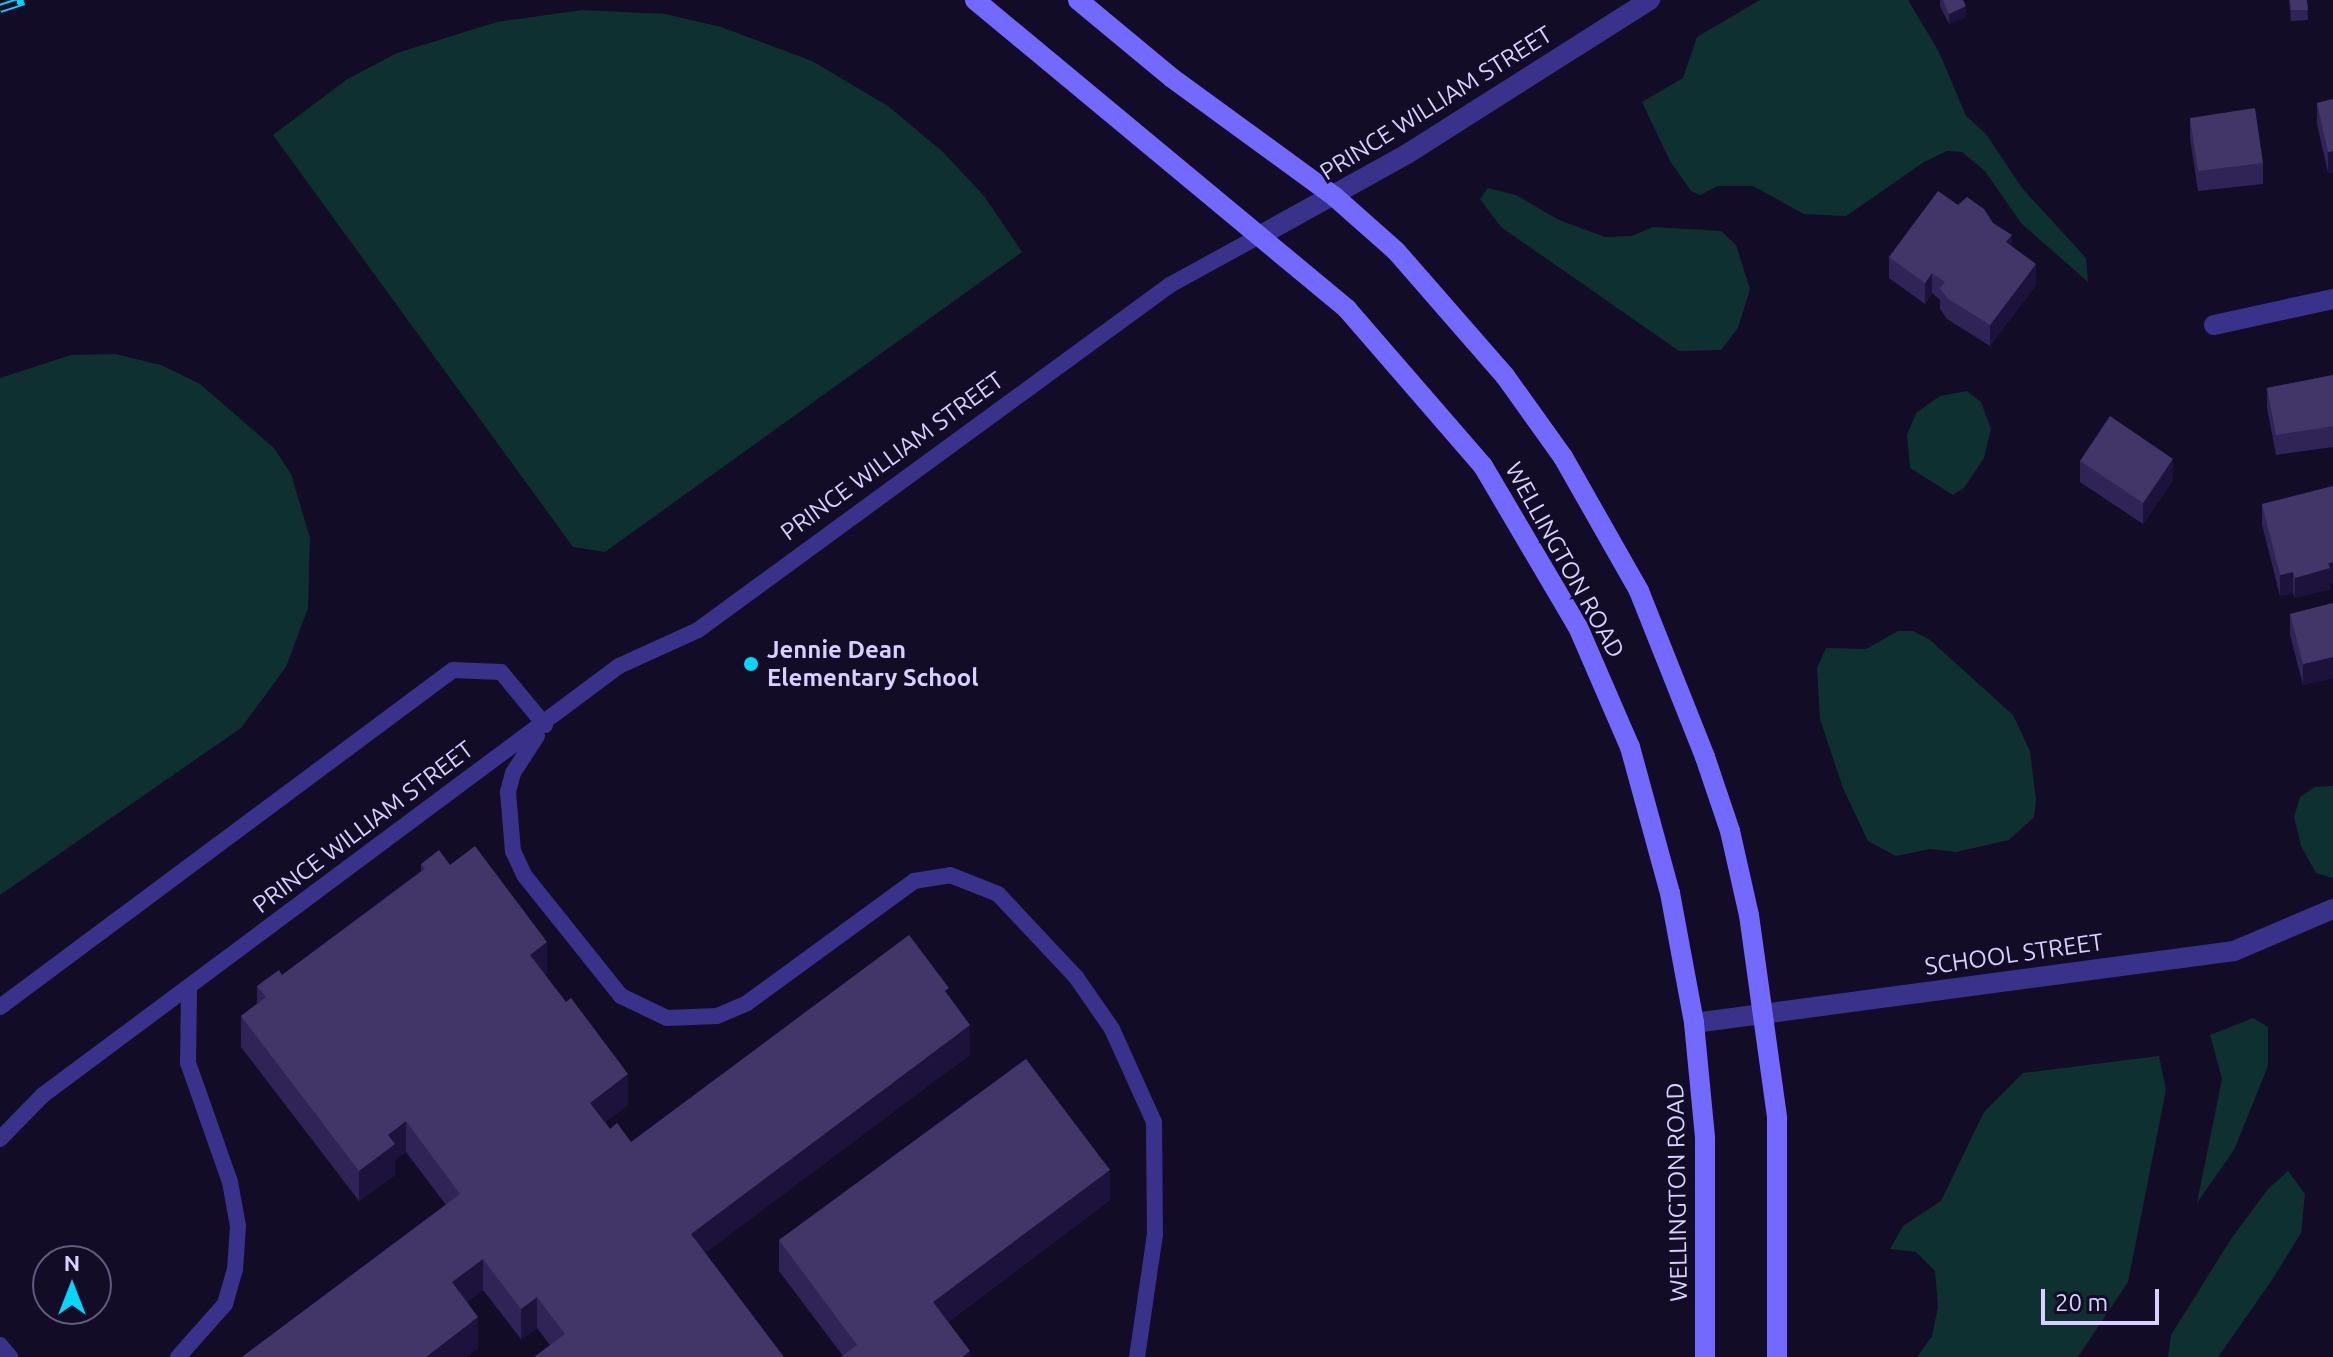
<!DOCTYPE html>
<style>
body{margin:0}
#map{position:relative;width:2333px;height:1357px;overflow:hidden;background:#120c26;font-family:Ubuntu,sans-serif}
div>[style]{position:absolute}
.green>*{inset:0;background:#0f3031}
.service>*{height:16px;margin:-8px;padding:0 8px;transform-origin:8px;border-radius:8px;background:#3a328a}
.minor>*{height:20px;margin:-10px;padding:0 10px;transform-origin:10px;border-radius:10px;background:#3a328a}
.tertiary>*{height:20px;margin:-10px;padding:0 10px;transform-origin:10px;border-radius:10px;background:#3a328a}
.secondary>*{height:20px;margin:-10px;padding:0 10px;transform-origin:10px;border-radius:10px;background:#7368ff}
.rail>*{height:9px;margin-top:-4.5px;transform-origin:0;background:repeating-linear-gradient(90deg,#120c26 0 18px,#00d7fc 0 36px);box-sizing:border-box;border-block:2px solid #00d7fc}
.wall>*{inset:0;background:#302356}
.shaded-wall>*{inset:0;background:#1c123b}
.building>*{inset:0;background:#423668}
.dots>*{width:22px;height:22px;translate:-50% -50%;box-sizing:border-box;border:4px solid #120c26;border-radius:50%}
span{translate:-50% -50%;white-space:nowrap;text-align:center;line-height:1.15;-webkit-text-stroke:6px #120c26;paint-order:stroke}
.street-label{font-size:24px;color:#d8d1ff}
.poi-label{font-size:24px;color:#d8d1ff;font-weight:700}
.left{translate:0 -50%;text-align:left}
.north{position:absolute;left:32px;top:1245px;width:80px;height:80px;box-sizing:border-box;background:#120c26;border:2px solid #615b7d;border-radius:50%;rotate:0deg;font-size:22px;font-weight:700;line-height:32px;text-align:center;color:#d8d1ff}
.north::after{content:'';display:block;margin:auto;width:28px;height:36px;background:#00d7fc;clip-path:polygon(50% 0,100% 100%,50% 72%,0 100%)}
.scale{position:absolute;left:2041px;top:1289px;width:118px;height:36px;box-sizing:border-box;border:4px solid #d8d1ff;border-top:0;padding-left:10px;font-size:24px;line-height:28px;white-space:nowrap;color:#d8d1ff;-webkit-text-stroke:6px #120c26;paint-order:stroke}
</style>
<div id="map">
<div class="green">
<div style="clip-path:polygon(1760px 0,1908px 0,1939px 52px,1966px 116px,1986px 134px,2022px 188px,2086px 258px,2088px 282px,2021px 223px,1985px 171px,1962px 152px,1947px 151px,1924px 162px,1846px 216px,1804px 214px,1753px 186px,1718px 186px,1700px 195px,1691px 191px,1670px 161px,1642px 102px,1683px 78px,1697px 37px)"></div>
<div style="clip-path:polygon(582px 10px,665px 14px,721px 27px,812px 61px,888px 106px,944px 153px,984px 196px,1022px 252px,605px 552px,573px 547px,273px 135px,346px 80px,397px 53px,497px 22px)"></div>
<div style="clip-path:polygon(1488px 188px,1516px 195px,1559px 220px,1605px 237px,1632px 236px,1653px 227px,1721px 231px,1736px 245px,1750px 289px,1738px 328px,1721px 350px,1679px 351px,1501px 227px,1480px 199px)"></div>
<div style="clip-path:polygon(115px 354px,161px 365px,200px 384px,274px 448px,291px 474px,310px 538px,308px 608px,286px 667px,241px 728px,0 895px,0 378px,71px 355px)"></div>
<div style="clip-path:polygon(1967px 391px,1981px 402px,1991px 429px,1984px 458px,1964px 488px,1953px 495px,1910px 468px,1907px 435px,1916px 413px,1940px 396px)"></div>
<div style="clip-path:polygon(1898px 631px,1913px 631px,1930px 640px,2013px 715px,2030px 751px,2036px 800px,2034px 817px,2009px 840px,1956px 852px,1930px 849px,1896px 856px,1868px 841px,1843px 788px,1820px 719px,1817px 668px,1826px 648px,1866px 649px)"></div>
<div style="clip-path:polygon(2333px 786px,2333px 878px,2316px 873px,2301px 846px,2294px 817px,2300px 797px,2315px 787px)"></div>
<div style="clip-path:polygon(2253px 1018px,2268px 1027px,2268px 1066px,2234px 1150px,2197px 1203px,2222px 1079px,2210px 1035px)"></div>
<div style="clip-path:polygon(2159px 1056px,2166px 1090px,2128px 1282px,2078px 1357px,1917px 1357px,1932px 1336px,1938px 1307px,1935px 1271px,1916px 1252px,1890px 1249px,1903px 1226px,1941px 1201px,1984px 1112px,2023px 1073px)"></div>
<div style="clip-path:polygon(2288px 1171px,2305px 1194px,2301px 1233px,2272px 1280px,2218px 1357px,2168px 1357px,2171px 1335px,2231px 1239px,2268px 1189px)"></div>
</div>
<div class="service">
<div style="left:537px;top:736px;width:44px;rotate:123deg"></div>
<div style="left:513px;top:773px;width:20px;rotate:105deg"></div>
<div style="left:508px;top:792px;width:59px;rotate:85.2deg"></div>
<div style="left:513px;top:851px;width:26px;rotate:65deg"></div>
<div style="left:524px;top:875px;width:155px;rotate:51.3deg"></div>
<div style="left:621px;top:996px;width:51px;rotate:25.6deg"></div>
<div style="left:667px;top:1018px;width:50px;rotate:-2.3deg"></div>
<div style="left:717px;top:1016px;width:33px;rotate:-23deg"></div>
<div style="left:747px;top:1003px;width:207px;rotate:-36.1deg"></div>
<div style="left:914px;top:881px;width:36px;rotate:-9deg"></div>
<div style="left:950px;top:875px;width:52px;rotate:21.6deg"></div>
<div style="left:998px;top:894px;width:114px;rotate:46.8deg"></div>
<div style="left:1076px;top:977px;width:63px;rotate:55.3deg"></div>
<div style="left:1112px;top:1029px;width:102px;rotate:65.7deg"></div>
<div style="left:1154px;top:1122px;width:112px;rotate:89.5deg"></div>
<div style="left:1155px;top:1234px;width:124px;rotate:98.3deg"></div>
<div style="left:0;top:1007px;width:565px;rotate:-36.65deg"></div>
<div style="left:453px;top:670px;width:48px;rotate:2.4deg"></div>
<div style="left:501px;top:672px;width:69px;rotate:50.3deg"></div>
<div style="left:0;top:1139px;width:62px;rotate:-45.7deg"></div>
<div style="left:43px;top:1095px;width:718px;rotate:-36.68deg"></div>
<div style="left:619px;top:666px;width:87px;rotate:-24.5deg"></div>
<div style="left:698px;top:630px;width:585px;rotate:-36.16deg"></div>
<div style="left:1170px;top:285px;width:104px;rotate:-28.8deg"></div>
<div style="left:0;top:1345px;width:16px;rotate:50deg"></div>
<div style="left:178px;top:1357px;width:71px;rotate:-48.4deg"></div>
<div style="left:225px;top:1304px;width:35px;rotate:-74deg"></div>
<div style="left:235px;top:1270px;width:44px;rotate:-86.1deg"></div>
<div style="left:238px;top:1226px;width:45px;rotate:-100.3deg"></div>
<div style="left:230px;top:1182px;width:126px;rotate:-109.4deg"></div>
<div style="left:188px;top:1063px;width:74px;rotate:-89.2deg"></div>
</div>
<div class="minor">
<div style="left:2214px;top:325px;width:122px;rotate:-12.3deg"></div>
<div style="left:1694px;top:1023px;width:545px;rotate:-7.59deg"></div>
<div style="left:2234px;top:951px;width:108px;rotate:-23deg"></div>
</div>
<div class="tertiary">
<div style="left:1261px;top:235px;width:167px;rotate:-29deg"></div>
<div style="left:1407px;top:154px;width:288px;rotate:-32.4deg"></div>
</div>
<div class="secondary">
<div style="left:975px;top:0;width:484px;rotate:39.7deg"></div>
<div style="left:1347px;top:309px;width:208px;rotate:49.1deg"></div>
<div style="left:1483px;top:466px;width:187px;rotate:59.5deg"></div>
<div style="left:1578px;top:627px;width:131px;rotate:66.6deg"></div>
<div style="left:1630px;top:747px;width:151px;rotate:74.7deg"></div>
<div style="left:1670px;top:893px;width:132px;rotate:79.5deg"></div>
<div style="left:1694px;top:1023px;width:116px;rotate:84.5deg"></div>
<div style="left:1705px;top:1138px;width:219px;rotate:90deg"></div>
<div style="left:1078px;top:0;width:122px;rotate:39.7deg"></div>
<div style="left:1172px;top:78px;width:202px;rotate:36.1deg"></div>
<div style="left:1335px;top:197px;width:81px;rotate:41.5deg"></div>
<div style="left:1396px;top:251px;width:166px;rotate:48.9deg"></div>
<div style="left:1505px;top:376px;width:100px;rotate:54.4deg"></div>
<div style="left:1563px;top:457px;width:154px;rotate:60.4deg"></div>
<div style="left:1639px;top:591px;width:179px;rotate:68.3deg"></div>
<div style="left:1705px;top:757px;width:78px;rotate:71.3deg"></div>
<div style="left:1730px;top:831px;width:86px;rotate:77.3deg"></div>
<div style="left:1749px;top:915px;width:205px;rotate:82.1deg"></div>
<div style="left:1777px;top:1118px;width:239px;rotate:90deg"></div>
</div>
<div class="rail">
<div style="left:0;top:8px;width:25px;rotate:-18deg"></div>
</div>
<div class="wall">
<div style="clip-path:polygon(1940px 0,1963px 0,1966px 17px,1949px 24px,1940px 6px)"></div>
<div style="clip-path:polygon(2289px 0,2307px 0,2308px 20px,2291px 21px)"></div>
<div style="clip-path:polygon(2333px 99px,2333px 172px,2328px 173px,2317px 124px,2317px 103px)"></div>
<div style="clip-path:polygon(2190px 118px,2263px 163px,2263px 184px,2198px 191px,2190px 139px)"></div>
<div style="clip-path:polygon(1958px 205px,1993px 223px,2012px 247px,2036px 285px,1990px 346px,1947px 319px,1940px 309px,1940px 300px,1932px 293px,1925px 304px,1889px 278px,1889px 257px)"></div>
<div style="clip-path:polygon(2333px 375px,2333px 447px,2276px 455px,2267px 408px,2267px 388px)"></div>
<div style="clip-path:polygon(2080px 461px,2173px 480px,2143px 524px,2080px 482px)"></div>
<div style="clip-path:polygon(2333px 486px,2333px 583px,2330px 584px,2330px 589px,2295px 598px,2293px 593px,2280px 596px,2262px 525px,2262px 504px)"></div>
<div style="clip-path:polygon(2333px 603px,2333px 678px,2303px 685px,2290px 635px,2290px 614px)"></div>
<div style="clip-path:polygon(421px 864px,450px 865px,547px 972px,545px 974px,628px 1105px,605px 1122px,610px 1129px,631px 1142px,949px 997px,970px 1055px,550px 1345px,537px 1328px,521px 1339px,483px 1290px,467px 1302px,478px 1348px,466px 1357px,242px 1357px,446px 1205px,406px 1152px,395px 1160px,395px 1175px,359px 1201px,241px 1047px,241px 1016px,257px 1004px,257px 986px,282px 975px,421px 871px)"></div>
<div style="clip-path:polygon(1110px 1200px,948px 1322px,970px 1357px,843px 1356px,779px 1271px,779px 1240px)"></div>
</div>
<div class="shaded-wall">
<div style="clip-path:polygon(1966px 6px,1966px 17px,1949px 24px,1949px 14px)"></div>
<div style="clip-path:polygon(2333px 151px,2333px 172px,2328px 173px,2328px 152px)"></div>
<div style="clip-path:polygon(2012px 235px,2012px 255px,2006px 242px)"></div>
<div style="clip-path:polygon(2036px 264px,2036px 285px,1990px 346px,1990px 325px)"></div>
<div style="clip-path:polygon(1932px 273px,1932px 293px,1925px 304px,1925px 283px)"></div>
<div style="clip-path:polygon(2173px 459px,2173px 480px,2143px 524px,2143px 503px)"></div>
<div style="clip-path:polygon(2333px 562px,2333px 583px,2330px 584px,2330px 589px,2295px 598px,2295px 578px)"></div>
<div style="clip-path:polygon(2293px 572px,2293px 593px,2280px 596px,2280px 575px)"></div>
<div style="clip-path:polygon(2333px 657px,2333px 678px,2303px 685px,2303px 664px)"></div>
<div style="clip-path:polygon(547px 942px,547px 972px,530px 985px,530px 955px)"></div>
<div style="clip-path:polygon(970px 1025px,970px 1055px,691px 1264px,691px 1234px)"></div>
<div style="clip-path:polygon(628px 1074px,628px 1105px,590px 1133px,590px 1103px)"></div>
<div style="clip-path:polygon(406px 1121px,406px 1152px,395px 1160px,395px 1175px,359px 1201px,359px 1171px,388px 1135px)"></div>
<div style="clip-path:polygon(1110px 1170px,1110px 1200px,933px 1333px,933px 1302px)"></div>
<div style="clip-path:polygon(483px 1259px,483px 1290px,452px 1312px,452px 1282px)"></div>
<div style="clip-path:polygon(537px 1297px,537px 1328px,521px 1339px,521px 1309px)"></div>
<div style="clip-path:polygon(478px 1317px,478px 1348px,466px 1357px,426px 1357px)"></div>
<div style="clip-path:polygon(970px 1351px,970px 1357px,962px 1357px)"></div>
</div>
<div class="building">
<div style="clip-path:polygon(1943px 0,1963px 0,1966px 6px,1949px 14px)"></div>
<div style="clip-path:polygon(2290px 0,2307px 0,2308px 10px,2291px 10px)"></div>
<div style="clip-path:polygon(2333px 99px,2333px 151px,2328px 152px,2317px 103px)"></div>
<div style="clip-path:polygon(2255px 108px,2263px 163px,2198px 171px,2190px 118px)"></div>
<div style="clip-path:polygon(1938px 191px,1958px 205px,1967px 197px,1984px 209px,1993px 223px,2012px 235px,2006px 242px,2036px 264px,1990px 325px,1947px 298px,1940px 288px,1945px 282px,1932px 273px,1925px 283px,1889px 257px)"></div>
<div style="clip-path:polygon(2333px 375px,2333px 426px,2276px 435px,2267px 388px)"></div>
<div style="clip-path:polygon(2110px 416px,2173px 459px,2143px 503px,2080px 461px)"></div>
<div style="clip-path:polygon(2333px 486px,2333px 562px,2328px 563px,2330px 568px,2295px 578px,2293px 572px,2280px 575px,2262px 504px)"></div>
<div style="clip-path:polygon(2333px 603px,2333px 657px,2303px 664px,2290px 614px)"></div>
<div style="clip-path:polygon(475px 846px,547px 942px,530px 955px,566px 1002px,571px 998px,628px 1074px,590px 1103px,610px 1129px,617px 1123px,631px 1142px,909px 935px,949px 988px,945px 991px,970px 1025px,691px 1234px,784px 1357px,534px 1357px,565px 1334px,537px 1297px,521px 1309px,483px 1259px,452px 1282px,478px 1317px,426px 1357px,242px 1357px,460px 1194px,406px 1121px,388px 1135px,395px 1144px,359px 1171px,241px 1016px,266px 997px,257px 986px,279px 970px,282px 975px,425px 869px,421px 864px,439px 850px,450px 865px)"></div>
<div style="clip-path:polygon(1026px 1059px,1110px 1170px,933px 1302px,970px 1351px,962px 1357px,841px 1357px,857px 1345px,779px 1240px)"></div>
</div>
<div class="dots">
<div style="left:751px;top:664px;background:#00d7fc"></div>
</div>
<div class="street-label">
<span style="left:1436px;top:103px;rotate:-32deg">PRINCE WILLIAM STREET</span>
<span style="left:892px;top:456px;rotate:-36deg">PRINCE WILLIAM STREET</span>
<span style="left:1565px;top:560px;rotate:61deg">WELLINGTON ROAD</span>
<span style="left:363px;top:827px;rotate:-37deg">PRINCE WILLIAM STREET</span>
<span style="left:2014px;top:954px;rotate:-8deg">SCHOOL STREET</span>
<span style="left:1677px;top:1192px;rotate:-91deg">WELLINGTON ROAD</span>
</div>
<div class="poi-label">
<span class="left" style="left:767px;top:664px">Jennie Dean<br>Elementary School</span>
</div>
<div class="north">N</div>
<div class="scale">20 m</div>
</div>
